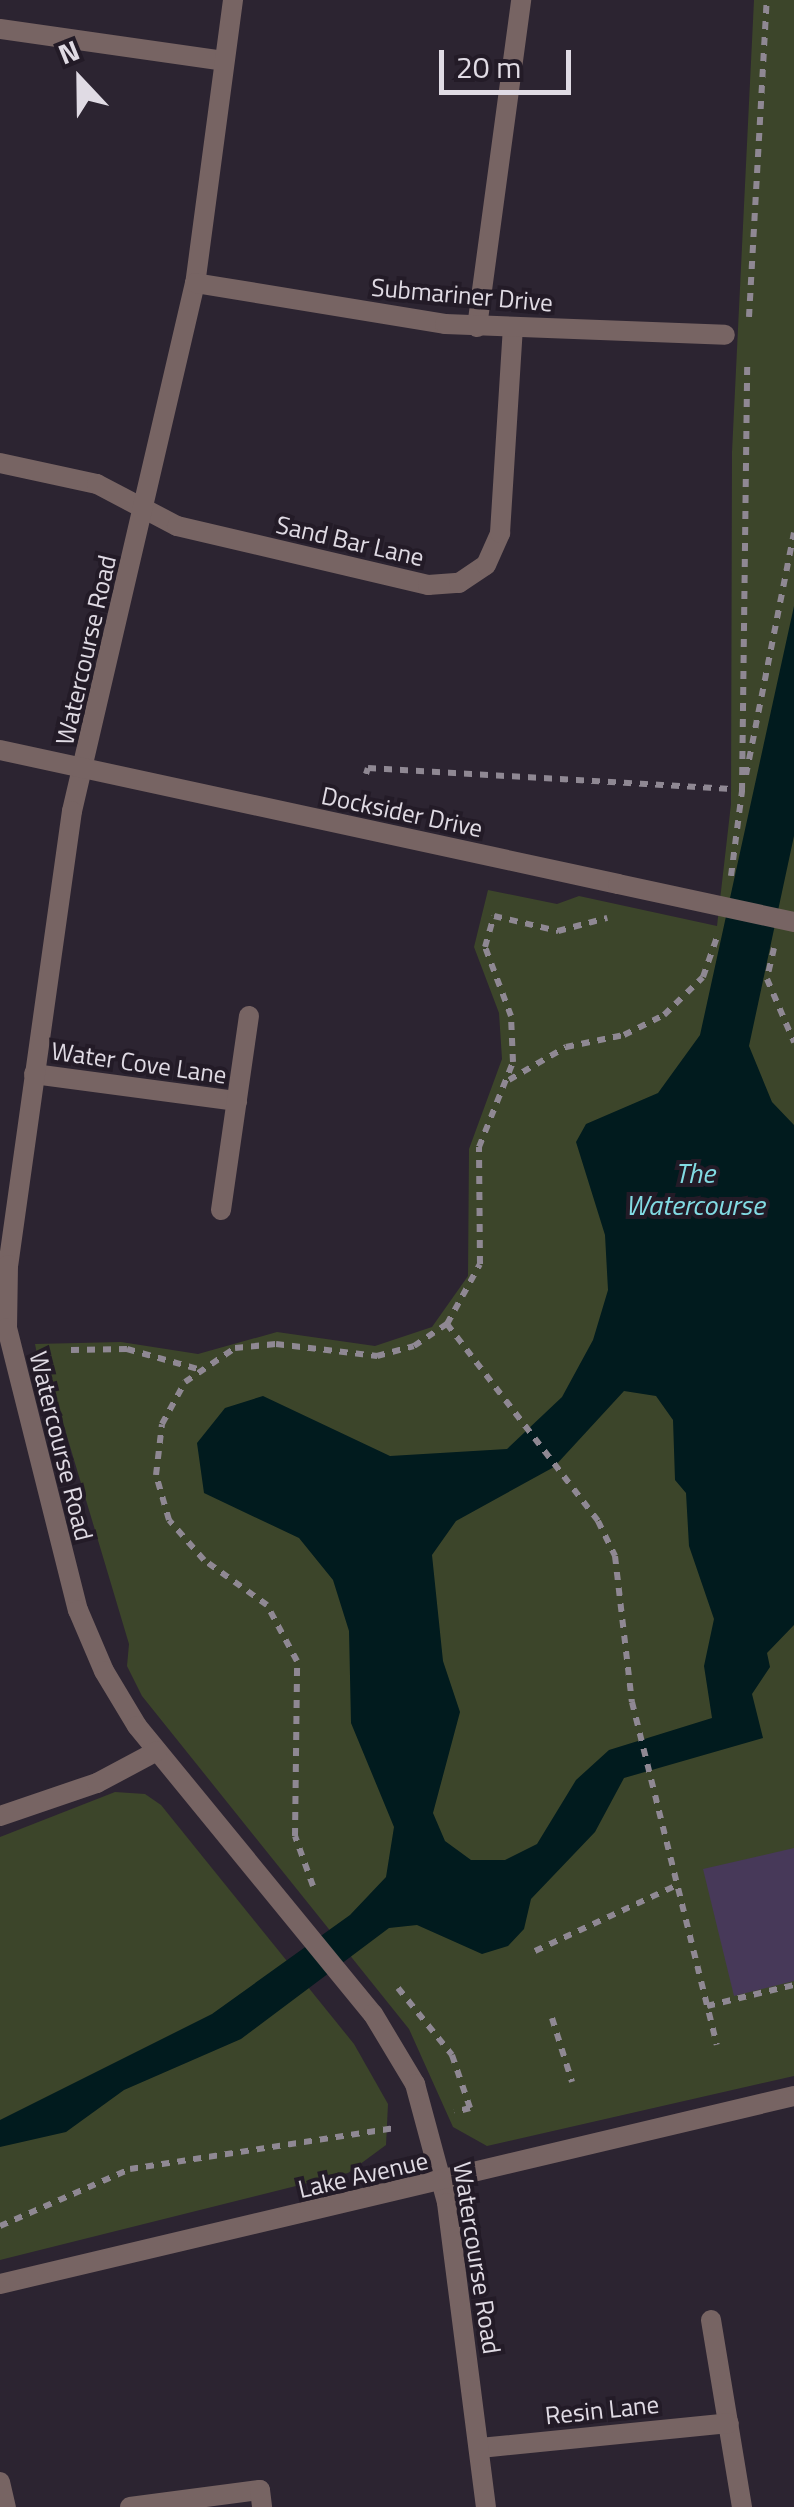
<!DOCTYPE html>
<style>
body{margin:0}
#map{position:relative;width:794px;height:2507px;overflow:hidden;background:#2c2431;font-family:"Titillium Web",sans-serif}
div>[style]{position:absolute}
.green>*{inset:0;background:#3c452a}
.water>*{inset:0;background:#011b1e}
.building>*{inset:0;background:#473959}
.path>*{height:6px;margin-top:-3px;transform-origin:0;background:repeating-linear-gradient(90deg,#8f8893 0 8px,transparent 0 16px)}
.lane>*{height:20px;margin:-10px;padding:0 10px;transform-origin:10px;border-radius:10px;background:#776463}
.street>*{height:20px;margin:-10px;padding:0 10px;transform-origin:10px;border-radius:10px;background:#776463}
.street-bridge>*{height:20px;margin:-10px;padding:0 10px;transform-origin:10px;border-radius:10px;background:#776463}
span{translate:-50% -50%;white-space:nowrap;text-align:center;line-height:1.15;-webkit-text-stroke:8px #231b27;paint-order:stroke}
.street-label{font-size:25px;color:#e0dbe4}
.water-label{font-size:28px;color:#82dbe3;font-style:italic}
.north{position:absolute;left:30px;top:30px;width:100px;height:100px;-webkit-text-stroke:8px #231b27;paint-order:stroke;rotate:338deg;font-size:28px;font-weight:700;line-height:40px;text-align:center;color:#e0dbe4}
.north::after{content:'';display:block;margin:auto;width:35px;height:45px;background:#e0dbe4;clip-path:polygon(50% 0,100% 100%,50% 72%,0 100%)}
.scale{position:absolute;left:439px;top:50px;width:132px;height:45px;box-sizing:border-box;border:5px solid #e0dbe4;border-top:0;padding-left:12px;font-size:30px;line-height:35px;white-space:nowrap;color:#e0dbe4;-webkit-text-stroke:8px #231b27;paint-order:stroke}
</style>
<div id="map">
<div class="green">
<div style="clip-path:polygon(754px 0,794px 0,794px 2076px,487px 2146px,453px 2127px,409px 2029px,142px 1696px,127px 1666px,129px 1644px,63px 1423px,47px 1407px,35px 1344px,121px 1342px,198px 1354px,277px 1332px,375px 1346px,432px 1327px,468px 1276px,469px 1149px,502px 1059px,499px 1013px,474px 947px,488px 890px,557px 904px,579px 896px,717px 926px,731px 804px,732px 452px)"></div>
<div style="clip-path:polygon(115px 1792px,145px 1794px,161px 1805px,354px 2044px,388px 2104px,386px 2145px,348px 2173px,0 2260px,0 1837px)"></div>
</div>
<div class="water">
<div style="clip-path:polygon(evenodd,794px 606px,794px 836px,749px 1046px,772px 1102px,794px 1125px,794px 1625px,767px 1653px,770px 1667px,752px 1694px,763px 1738px,624px 1778px,595px 1832px,531px 1899px,524px 1929px,508px 1946px,482px 1954px,417px 1925px,389px 1928px,241px 2039px,124px 2090px,66px 2132px,0 2147px,0 2120px,212px 2014px,350px 1915px,386px 1877px,394px 1827px,351px 1723px,349px 1631px,333px 1580px,299px 1538px,204px 1493px,197px 1443px,225px 1408px,263px 1396px,390px 1456px,507px 1449px,562px 1397px,593px 1340px,608px 1290px,605px 1235px,576px 1142px,586px 1124px,658px 1093px,700px 1035px,794px 606px,624px 1391px,656px 1396px,673px 1420px,675px 1480px,686px 1493px,689px 1546px,714px 1619px,704px 1666px,712px 1718px,609px 1750px,576px 1780px,537px 1844px,505px 1860px,471px 1860px,445px 1841px,433px 1813px,460px 1712px,443px 1661px,432px 1555px,456px 1521px,554px 1467px,624px 1391px)"></div>
</div>
<div class="building">
<div style="clip-path:polygon(794px 1848px,794px 1981px,734px 1996px,703px 1869px)"></div>
</div>
<div class="path">
<div style="left:749px;top:317px;width:318px;rotate:-86.8deg"></div>
<div style="left:366px;top:774px;width:6px;rotate:-72deg"></div>
<div style="left:368px;top:768px;width:364px;rotate:3.3deg"></div>
<div style="left:746px;top:775px;width:247px;rotate:-78.8deg"></div>
<div style="left:731px;top:876px;width:86px;rotate:-82.6deg"></div>
<div style="left:742px;top:791px;width:432px;rotate:-89.3deg"></div>
<div style="left:774px;top:948px;width:32px;rotate:103deg"></div>
<div style="left:767px;top:979px;width:69px;rotate:66.8deg"></div>
<div style="left:509px;top:1080px;width:66px;rotate:-30.1deg"></div>
<div style="left:566px;top:1047px;width:59px;rotate:-11.7deg"></div>
<div style="left:624px;top:1035px;width:45px;rotate:-26.6deg"></div>
<div style="left:664px;top:1015px;width:54px;rotate:-44.3deg"></div>
<div style="left:703px;top:977px;width:42px;rotate:-70.7deg"></div>
<div style="left:447px;top:1324px;width:248px;rotate:52.5deg"></div>
<div style="left:598px;top:1521px;width:39px;rotate:64deg"></div>
<div style="left:615px;top:1556px;width:147px;rotate:83.4deg"></div>
<div style="left:632px;top:1702px;width:353px;rotate:76.1deg"></div>
<div style="left:71px;top:1350px;width:56px;rotate:-1deg"></div>
<div style="left:127px;top:1349px;width:74px;rotate:15.7deg"></div>
<div style="left:313px;top:1886px;width:53px;rotate:-109.8deg"></div>
<div style="left:295px;top:1836px;width:175px;rotate:-89.3deg"></div>
<div style="left:297px;top:1661px;width:64px;rotate:-118.2deg"></div>
<div style="left:267px;top:1605px;width:77px;rotate:-144.5deg"></div>
<div style="left:204px;top:1560px;width:53px;rotate:-131.2deg"></div>
<div style="left:169px;top:1520px;width:47px;rotate:-106.1deg"></div>
<div style="left:156px;top:1475px;width:51px;rotate:-83.3deg"></div>
<div style="left:162px;top:1424px;width:48px;rotate:-61.3deg"></div>
<div style="left:185px;top:1382px;width:60px;rotate:-34.2deg"></div>
<div style="left:235px;top:1348px;width:41px;rotate:-5.6deg"></div>
<div style="left:276px;top:1344px;width:102px;rotate:6.8deg"></div>
<div style="left:377px;top:1356px;width:38px;rotate:-15deg"></div>
<div style="left:414px;top:1346px;width:40px;rotate:-34deg"></div>
<div style="left:447px;top:1324px;width:68px;rotate:-61.2deg"></div>
<div style="left:480px;top:1264px;width:117px;rotate:-90.5deg"></div>
<div style="left:479px;top:1147px;width:92px;rotate:-68.2deg"></div>
<div style="left:513px;top:1062px;width:46px;rotate:-92.5deg"></div>
<div style="left:511px;top:1016px;width:74px;rotate:-110.6deg"></div>
<div style="left:485px;top:947px;width:32px;rotate:-74deg"></div>
<div style="left:494px;top:916px;width:66px;rotate:13.2deg"></div>
<div style="left:558px;top:931px;width:51px;rotate:-14.9deg"></div>
<div style="left:535px;top:1951px;width:157px;rotate:-24.9deg"></div>
<div style="left:398px;top:1988px;width:86px;rotate:51.1deg"></div>
<div style="left:452px;top:2055px;width:56px;rotate:71.2deg"></div>
<div style="left:470px;top:2108px;width:16px;rotate:165deg"></div>
<div style="left:707px;top:2006px;width:89px;rotate:-13.6deg"></div>
<div style="left:552px;top:2018px;width:67px;rotate:72.6deg"></div>
<div style="left:0;top:2226px;width:142px;rotate:-23.7deg"></div>
<div style="left:130px;top:2169px;width:268px;rotate:-8.8deg"></div>
</div>
<div class="lane">
<div style="left:0;top:29px;width:226px;rotate:8.1deg"></div>
<div style="left:477px;top:327px;width:330px;rotate:-82.3deg"></div>
<div style="left:0;top:463px;width:99px;rotate:12.2deg"></div>
<div style="left:97px;top:484px;width:90px;rotate:27.7deg"></div>
<div style="left:177px;top:526px;width:258px;rotate:13.2deg"></div>
<div style="left:428px;top:585px;width:31px;rotate:-4deg"></div>
<div style="left:459px;top:583px;width:32px;rotate:-34deg"></div>
<div style="left:486px;top:565px;width:35px;rotate:-66deg"></div>
<div style="left:500px;top:533px;width:205px;rotate:-86.4deg"></div>
<div style="left:34px;top:1074px;width:205px;rotate:7.6deg"></div>
<div style="left:221px;top:1210px;width:196px;rotate:-81.8deg"></div>
<div style="left:711px;top:2320px;width:190px;rotate:80.6deg"></div>
<div style="left:480px;top:2448px;width:250px;rotate:-5.7deg"></div>
<div style="left:130px;top:2507px;width:131px;rotate:-7.5deg"></div>
<div style="left:260px;top:2490px;width:17px;rotate:83deg"></div>
</div>
<div class="street">
<div style="left:233px;top:0;width:286px;rotate:97.6deg"></div>
<div style="left:195px;top:283px;width:542px;rotate:103.11deg"></div>
<div style="left:72px;top:811px;width:458px;rotate:98deg"></div>
<div style="left:8px;top:1265px;width:63px;rotate:90.9deg"></div>
<div style="left:7px;top:1328px;width:291px;rotate:75.9deg"></div>
<div style="left:78px;top:1610px;width:66px;rotate:66.9deg"></div>
<div style="left:104px;top:1671px;width:64px;rotate:59deg"></div>
<div style="left:137px;top:1726px;width:372px;rotate:50.7deg"></div>
<div style="left:373px;top:2014px;width:82px;rotate:59deg"></div>
<div style="left:415px;top:2084px;width:123px;rotate:74.9deg"></div>
<div style="left:447px;top:2203px;width:306px;rotate:82.7deg"></div>
<div style="left:195px;top:283px;width:253px;rotate:9.3deg"></div>
<div style="left:445px;top:324px;width:280px;rotate:2.2deg"></div>
<div style="left:0;top:750px;width:632px;rotate:12.23deg"></div>
<div style="left:0;top:1816px;width:102px;rotate:-18.8deg"></div>
<div style="left:97px;top:1783px;width:68px;rotate:-28.1deg"></div>
<div style="left:0;top:2284px;width:816px;rotate:-13.32deg"></div>
<div style="left:0;top:2482px;width:26px;rotate:77deg"></div>
</div>
<div class="street-bridge">
<div style="left:618px;top:884px;width:180px;rotate:12.2deg"></div>
</div>
<div class="street-label">
<span style="left:462px;top:295px;rotate:5deg">Submariner Drive</span>
<span style="left:350px;top:541px;rotate:13deg">Sand Bar Lane</span>
<span style="left:86px;top:650px;rotate:-77deg">Watercourse Road</span>
<span style="left:402px;top:812px;rotate:12deg">Docksider Drive</span>
<span style="left:139px;top:1063px;rotate:8deg">Water Cove Lane</span>
<span style="left:61px;top:1446px;rotate:76deg">Watercourse Road</span>
<span style="left:363px;top:2175px;rotate:-13deg">Lake Avenue</span>
<span style="left:477px;top:2258px;rotate:81deg">Watercourse Road</span>
<span style="left:602px;top:2410px;rotate:-6deg">Resin Lane</span>
</div>
<div class="water-label">
<span style="left:695px;top:1189px">The<br>Watercourse</span>
</div>
<div class="north">N</div>
<div class="scale">20 m</div>
</div>
